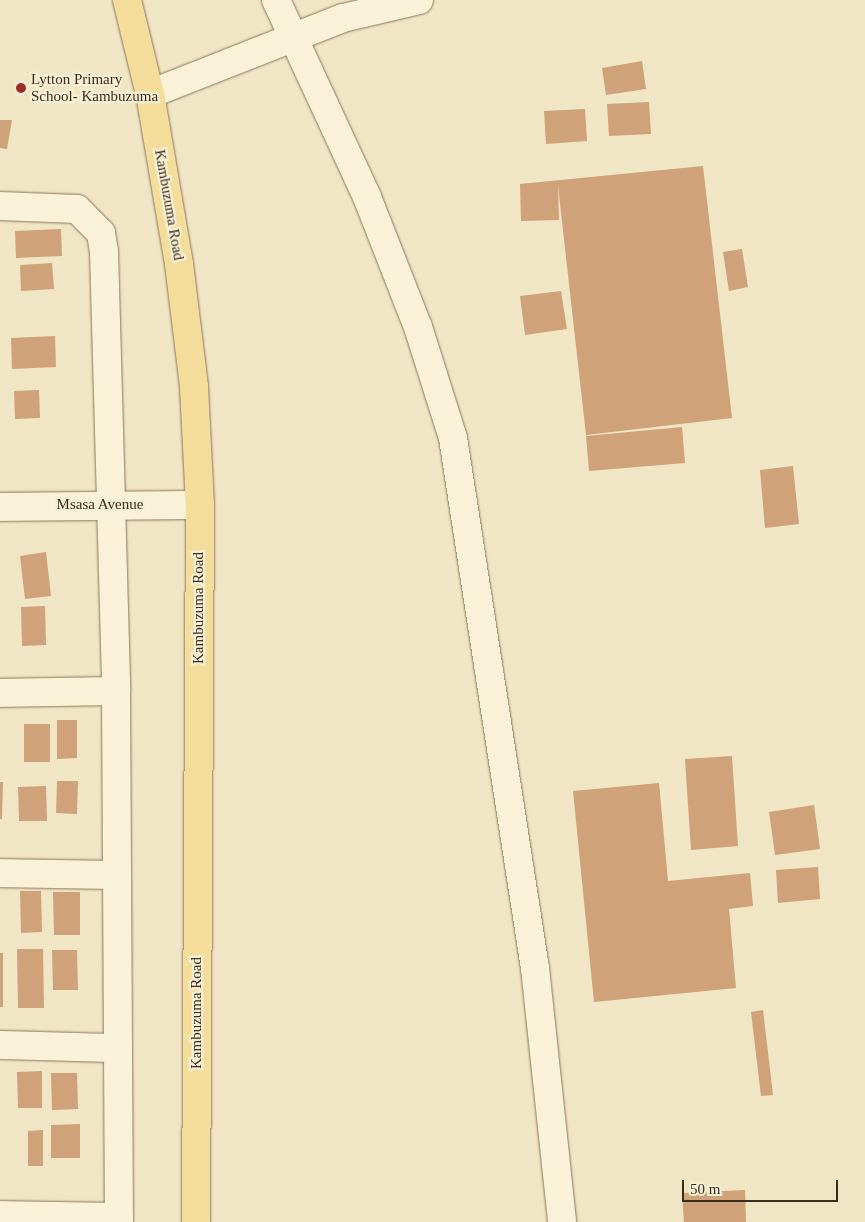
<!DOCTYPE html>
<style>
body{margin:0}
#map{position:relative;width:865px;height:1222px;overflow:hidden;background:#f0e5c4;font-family:"Times New Roman",serif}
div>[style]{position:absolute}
.building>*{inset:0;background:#cfa279}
.roads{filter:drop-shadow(0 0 1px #8b775a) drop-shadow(0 0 1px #8b775a)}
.minor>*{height:28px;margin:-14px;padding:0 14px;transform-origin:14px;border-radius:14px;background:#faf2d8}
.major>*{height:28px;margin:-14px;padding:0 14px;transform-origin:14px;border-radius:14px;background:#f4dd9b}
.dots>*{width:14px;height:14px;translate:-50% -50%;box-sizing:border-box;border:2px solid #f7efd4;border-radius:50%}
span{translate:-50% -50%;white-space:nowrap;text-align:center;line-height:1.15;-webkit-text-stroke:4.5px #f7efd4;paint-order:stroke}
.poi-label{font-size:15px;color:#3a2d1e}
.left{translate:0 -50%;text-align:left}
.street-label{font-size:15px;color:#3a2d1e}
.scale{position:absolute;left:682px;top:1180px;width:156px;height:22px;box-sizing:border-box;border:2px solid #3a2d1e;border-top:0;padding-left:6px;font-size:15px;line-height:18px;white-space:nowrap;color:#3a2d1e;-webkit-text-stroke:4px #f7efd4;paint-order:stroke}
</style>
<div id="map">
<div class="building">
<div style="clip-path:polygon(642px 61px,646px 89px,606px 95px,602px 68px)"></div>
<div style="clip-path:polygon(649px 102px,651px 134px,609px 136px,607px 104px)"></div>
<div style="clip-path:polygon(585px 109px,587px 141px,546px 144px,544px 111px)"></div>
<div style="clip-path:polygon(0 120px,12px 120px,7px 149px,0 148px)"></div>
<div style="clip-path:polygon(703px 166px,732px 418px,586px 435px,558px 186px,559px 220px,521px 221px,520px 184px)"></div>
<div style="clip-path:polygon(61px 229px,62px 256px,16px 258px,15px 231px)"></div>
<div style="clip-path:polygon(742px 249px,748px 287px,729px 291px,723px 252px)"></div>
<div style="clip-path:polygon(52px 263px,54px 289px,21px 291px,20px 265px)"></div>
<div style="clip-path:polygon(561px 291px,567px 329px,525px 335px,520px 296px)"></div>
<div style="clip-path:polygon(55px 336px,56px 367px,12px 369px,11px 338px)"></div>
<div style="clip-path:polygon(39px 390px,40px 418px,15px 419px,14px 391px)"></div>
<div style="clip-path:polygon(682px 427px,685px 463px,589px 471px,586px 436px)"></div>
<div style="clip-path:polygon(793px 466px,799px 524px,765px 528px,760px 470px)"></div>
<div style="clip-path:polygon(46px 552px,51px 596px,25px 599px,20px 556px)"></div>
<div style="clip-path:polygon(45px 606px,46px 645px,22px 646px,21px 607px)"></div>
<div style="clip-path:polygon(57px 720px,77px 720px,77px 758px,57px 759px)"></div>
<div style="clip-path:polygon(24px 724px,50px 724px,50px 762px,24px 762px)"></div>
<div style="clip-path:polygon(732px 756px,738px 846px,691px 850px,685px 759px)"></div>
<div style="clip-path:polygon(57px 781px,78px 781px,77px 814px,56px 813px)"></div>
<div style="clip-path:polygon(0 782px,3px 782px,2px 819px,0 819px)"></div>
<div style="clip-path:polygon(659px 783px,668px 881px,750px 873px,753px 906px,729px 909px,736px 988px,594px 1002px,573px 791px)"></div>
<div style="clip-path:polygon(46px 786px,47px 821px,19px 821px,18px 787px)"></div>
<div style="clip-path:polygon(814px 805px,820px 849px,775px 855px,769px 812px)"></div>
<div style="clip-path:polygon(818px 867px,820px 899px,778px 903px,776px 870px)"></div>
<div style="clip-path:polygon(20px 891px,41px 891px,42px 932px,21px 933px)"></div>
<div style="clip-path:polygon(53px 892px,80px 892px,80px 935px,54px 935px)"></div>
<div style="clip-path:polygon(17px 949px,43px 949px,44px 1008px,18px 1008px)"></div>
<div style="clip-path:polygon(52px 950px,77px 950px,78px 990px,53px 990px)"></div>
<div style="clip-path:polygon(0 953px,3px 953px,3px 1007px,0 1007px)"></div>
<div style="clip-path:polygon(763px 1010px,773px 1095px,761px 1096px,751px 1012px)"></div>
<div style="clip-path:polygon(42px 1071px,42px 1108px,18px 1108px,17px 1072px)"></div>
<div style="clip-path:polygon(51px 1073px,77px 1073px,78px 1109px,52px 1110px)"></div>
<div style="clip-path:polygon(80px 1124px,80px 1158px,51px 1158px,51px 1125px)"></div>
<div style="clip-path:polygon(43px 1130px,43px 1166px,28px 1166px,28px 1131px)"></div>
<div style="clip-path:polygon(745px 1190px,746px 1222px,684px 1222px,682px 1193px)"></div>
</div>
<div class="roads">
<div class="minor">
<div style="left:276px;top:0;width:217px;rotate:65.2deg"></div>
<div style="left:367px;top:197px;width:140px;rotate:68.6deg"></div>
<div style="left:418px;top:327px;width:116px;rotate:72.5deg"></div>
<div style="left:453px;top:438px;width:536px;rotate:81.21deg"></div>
<div style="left:535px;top:968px;width:255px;rotate:83.9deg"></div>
<div style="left:150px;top:94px;width:207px;rotate:-21.5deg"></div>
<div style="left:343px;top:18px;width:78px;rotate:-13.3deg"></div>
<div style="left:0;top:206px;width:77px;rotate:2.2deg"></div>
<div style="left:77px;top:209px;width:34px;rotate:45deg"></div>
<div style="left:101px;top:233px;width:18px;rotate:81deg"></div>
<div style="left:104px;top:251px;width:440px;rotate:88.4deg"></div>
<div style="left:116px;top:691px;width:531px;rotate:89.68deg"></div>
<div style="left:0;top:507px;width:200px;rotate:-0.6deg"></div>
<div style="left:0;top:693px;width:116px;rotate:-1deg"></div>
<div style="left:0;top:873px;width:116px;rotate:1deg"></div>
<div style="left:0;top:1045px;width:116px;rotate:1.5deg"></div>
<div style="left:0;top:1215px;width:119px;rotate:1deg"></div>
</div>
<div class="major">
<div style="left:127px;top:0;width:97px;rotate:76.3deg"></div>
<div style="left:150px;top:94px;width:172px;rotate:80.3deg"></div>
<div style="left:179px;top:264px;width:124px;rotate:83deg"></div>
<div style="left:194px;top:387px;width:118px;rotate:87.1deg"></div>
<div style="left:200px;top:505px;width:717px;rotate:90.32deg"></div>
</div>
</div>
<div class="dots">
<div style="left:21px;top:88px;background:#9c2d27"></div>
</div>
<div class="poi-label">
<span class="left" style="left:31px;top:88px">Lytton Primary<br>School- Kambuzuma</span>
</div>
<div class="street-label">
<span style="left:169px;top:205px;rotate:80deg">Kambuzuma Road</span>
<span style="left:100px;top:505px">Msasa Avenue</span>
<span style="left:199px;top:608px;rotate:-90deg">Kambuzuma Road</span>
<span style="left:197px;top:1013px;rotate:-90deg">Kambuzuma Road</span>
</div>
<div class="scale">50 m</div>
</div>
